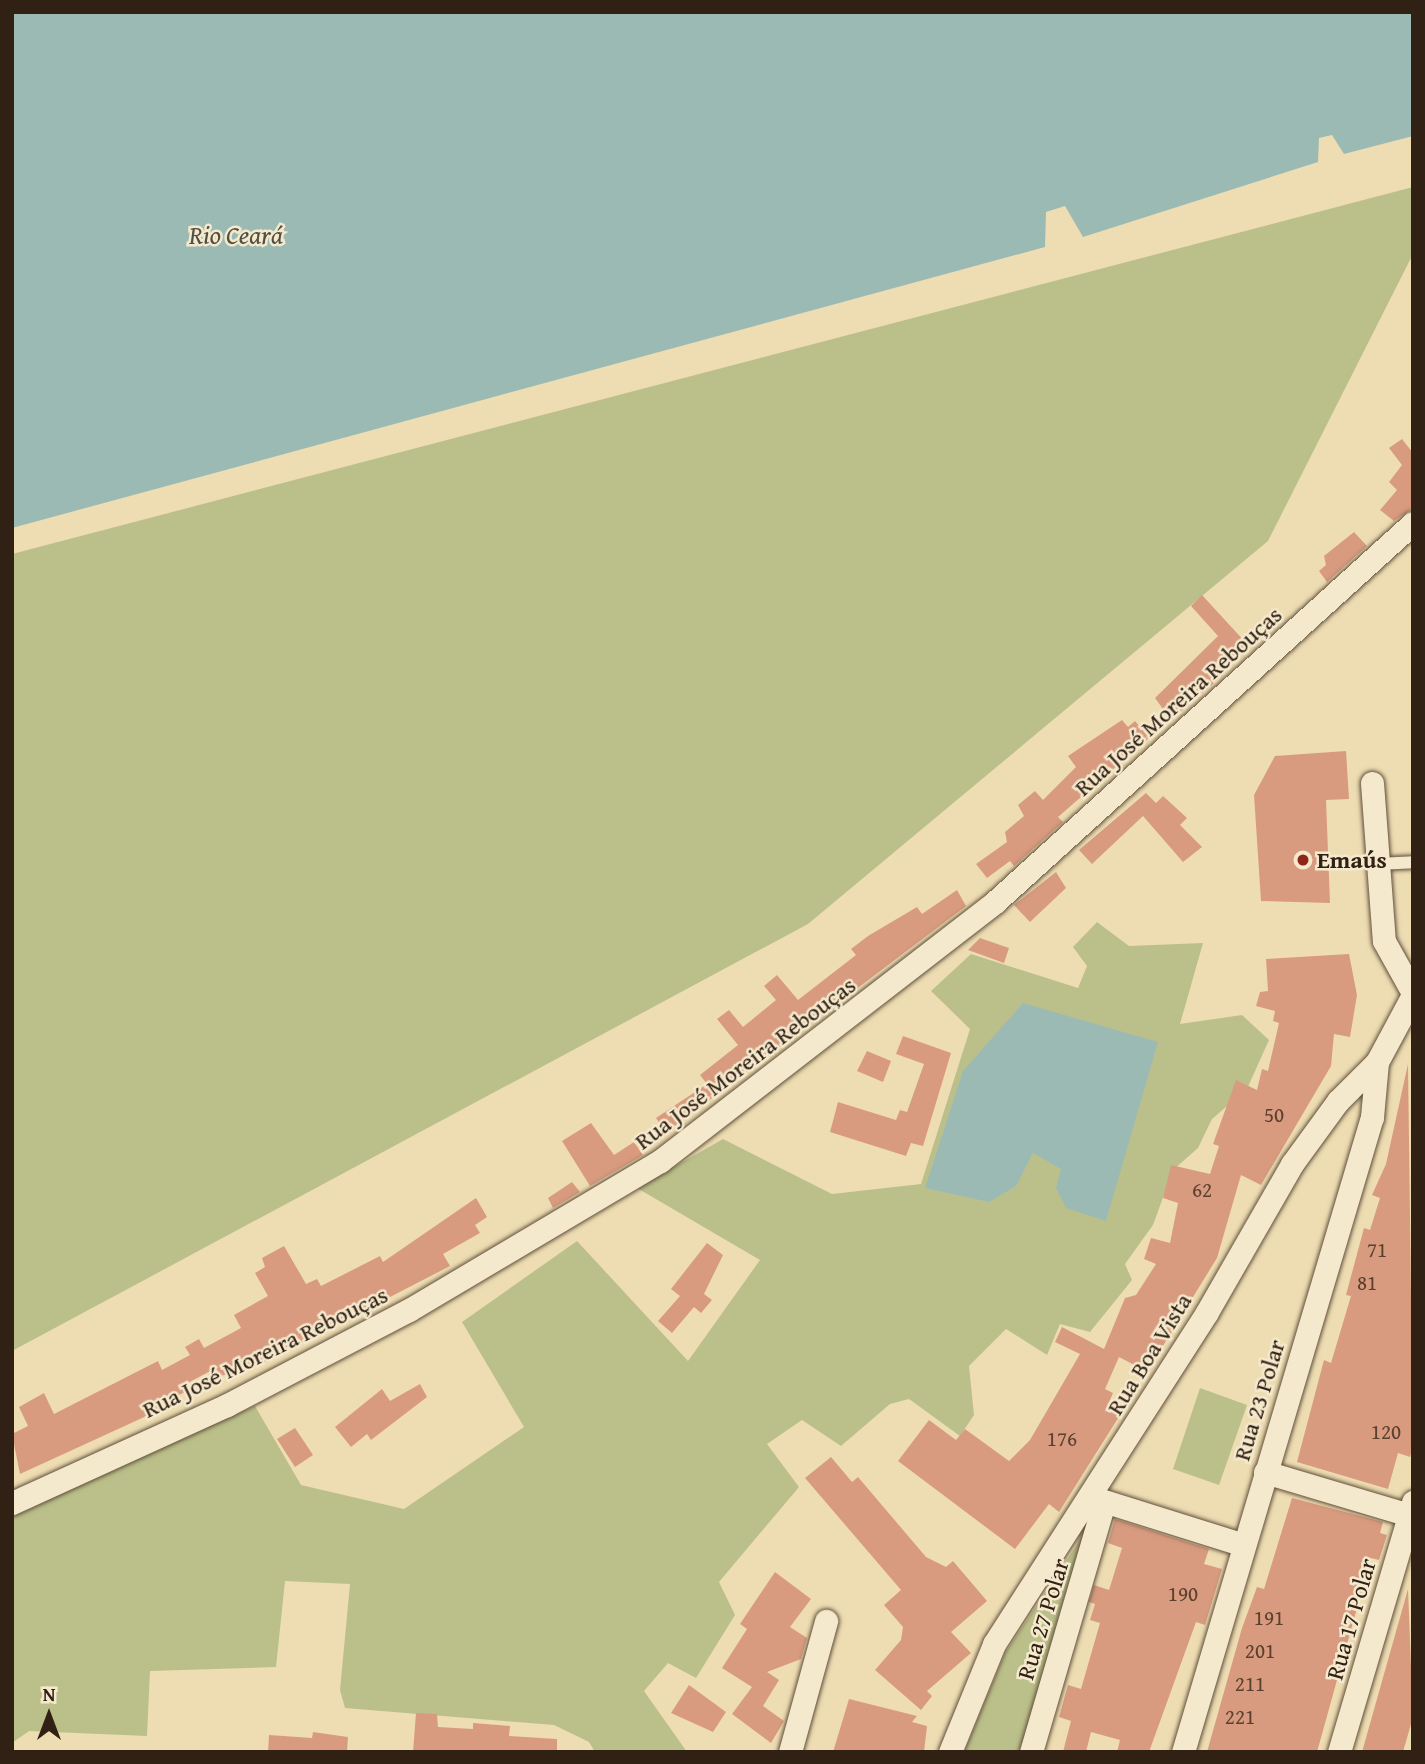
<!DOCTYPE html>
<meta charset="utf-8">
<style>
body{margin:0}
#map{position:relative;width:1425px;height:1764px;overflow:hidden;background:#eeddb2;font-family:"Gentium Book Plus",serif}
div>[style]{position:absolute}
.green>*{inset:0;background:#bbc08a}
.water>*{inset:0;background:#9cbab4}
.building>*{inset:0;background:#d99b7f}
.roads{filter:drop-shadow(0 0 2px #604f3c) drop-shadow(0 0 2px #604f3c)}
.lane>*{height:12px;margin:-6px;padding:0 6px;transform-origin:6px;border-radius:6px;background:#f4e9cd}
.street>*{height:23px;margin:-11.5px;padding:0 11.5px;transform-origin:11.5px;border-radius:11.5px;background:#f4e9cd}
.dots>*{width:19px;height:19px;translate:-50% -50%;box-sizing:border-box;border:4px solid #f4e9cd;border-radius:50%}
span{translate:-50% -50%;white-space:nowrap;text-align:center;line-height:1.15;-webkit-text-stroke:5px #f4e9cd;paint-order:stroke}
.number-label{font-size:21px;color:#5b3f2f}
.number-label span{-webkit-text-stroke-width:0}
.street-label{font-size:24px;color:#312014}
.poi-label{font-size:24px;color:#312014;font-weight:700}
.left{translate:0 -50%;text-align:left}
.water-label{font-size:26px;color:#514e44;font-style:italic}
.frame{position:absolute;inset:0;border:14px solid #312014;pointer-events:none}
.north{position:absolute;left:14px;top:1680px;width:70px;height:70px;-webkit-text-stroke:5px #f4e9cd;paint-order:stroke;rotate:0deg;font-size:19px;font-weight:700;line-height:28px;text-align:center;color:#312014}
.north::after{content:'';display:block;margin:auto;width:24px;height:32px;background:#312014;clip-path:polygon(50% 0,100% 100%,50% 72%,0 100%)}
</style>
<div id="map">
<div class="green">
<div style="clip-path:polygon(1413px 187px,1413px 254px,1268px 541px,808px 924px,12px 1351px,12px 554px)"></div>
<div style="clip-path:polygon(1097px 922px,1129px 946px,1203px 943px,1180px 1024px,1242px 1015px,1269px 1040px,1247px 1089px,1212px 1119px,1198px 1148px,1173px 1170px,1153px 1225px,1125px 1264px,1132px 1280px,1090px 1332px,1060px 1324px,1047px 1355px,1006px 1329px,969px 1366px,974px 1415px,960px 1436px,909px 1399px,890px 1404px,841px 1446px,802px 1420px,767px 1444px,799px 1487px,719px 1582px,735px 1615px,696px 1678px,668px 1663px,644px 1691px,687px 1752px,595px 1752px,589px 1742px,554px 1725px,345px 1708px,340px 1690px,350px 1584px,285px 1581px,276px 1667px,150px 1671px,147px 1736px,29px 1731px,12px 1743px,12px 1512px,255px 1406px,301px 1485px,404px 1509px,524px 1427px,462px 1322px,577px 1241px,688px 1361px,760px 1260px,637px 1188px,723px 1139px,832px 1194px,921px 1184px,970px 1029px,931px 991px,971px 954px,1078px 988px,1087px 966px,1073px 947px)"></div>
<div style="clip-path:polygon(1200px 1388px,1247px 1405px,1219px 1485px,1173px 1469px)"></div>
<div style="clip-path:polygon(1088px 1528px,1024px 1752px,964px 1752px,1005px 1653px)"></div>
</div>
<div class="water">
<div style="clip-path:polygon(12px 12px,1413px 12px,1413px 136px,1344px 154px,1332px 135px,1319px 138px,1318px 162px,1083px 237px,1065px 206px,1046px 212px,1045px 247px,12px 528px)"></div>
<div style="clip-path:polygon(1023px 1003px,1158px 1042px,1106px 1221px,1066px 1208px,1056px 1188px,1061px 1169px,1033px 1153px,1016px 1186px,989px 1202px,925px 1188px,963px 1071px)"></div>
</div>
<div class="building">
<div style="clip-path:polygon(1402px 439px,1413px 453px,1413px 508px,1394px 521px,1380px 510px,1397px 490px,1389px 482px,1402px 465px,1389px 448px)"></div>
<div style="clip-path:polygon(1354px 532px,1367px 546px,1327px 582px,1319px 571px,1326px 565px,1324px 556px)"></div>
<div style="clip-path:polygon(1202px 595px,1247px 644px,1219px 668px,1224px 674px,1171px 720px,1155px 698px,1218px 636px,1191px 606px)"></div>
<div style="clip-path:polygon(1122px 720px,1128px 727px,1135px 721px,1149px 738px,1058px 817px,1063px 822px,1014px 866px,1010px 861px,987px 878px,976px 864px,1007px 842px,1005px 832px,1024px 816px,1018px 805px,1035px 791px,1043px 800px,1076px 767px,1068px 756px)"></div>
<div style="clip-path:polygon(1346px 751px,1349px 799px,1326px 800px,1330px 903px,1261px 901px,1254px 795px,1275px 756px)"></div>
<div style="clip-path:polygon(1146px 793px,1156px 803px,1163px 796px,1187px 818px,1180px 825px,1202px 847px,1183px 862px,1143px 816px,1092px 864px,1079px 850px)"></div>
<div style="clip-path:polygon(1056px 872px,1066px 888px,1030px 922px,1014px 905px)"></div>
<div style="clip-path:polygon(957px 890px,966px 906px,666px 1133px,656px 1118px,707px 1084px,700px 1075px,738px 1045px,717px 1019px,729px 1010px,743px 1027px,776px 1000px,764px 986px,777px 975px,798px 1000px,856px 955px,851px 949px,868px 936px,917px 907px,922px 914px)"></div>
<div style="clip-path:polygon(980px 938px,1009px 948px,1004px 963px,968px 950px)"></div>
<div style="clip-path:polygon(1349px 954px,1357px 995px,1350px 1037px,1334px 1034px,1331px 1066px,1261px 1185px,1241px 1175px,1217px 1258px,1158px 1354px,1151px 1351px,1140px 1368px,1119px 1357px,1105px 1389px,1113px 1393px,1106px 1409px,1120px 1415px,1059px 1512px,1049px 1504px,1015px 1549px,898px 1461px,929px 1420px,956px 1440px,965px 1429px,1009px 1461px,1030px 1440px,1080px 1354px,1055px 1342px,1062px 1327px,1104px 1349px,1125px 1298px,1136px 1295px,1156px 1264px,1144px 1259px,1151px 1238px,1170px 1243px,1178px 1203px,1163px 1198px,1171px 1165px,1210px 1174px,1219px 1146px,1213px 1144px,1236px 1080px,1257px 1090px,1262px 1069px,1268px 1071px,1279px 1023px,1273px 1021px,1275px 1011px,1256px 1006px,1260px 992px,1268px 991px,1266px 959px)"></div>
<div style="clip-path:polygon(903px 1036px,951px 1053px,923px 1146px,911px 1143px,906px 1156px,830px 1132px,838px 1102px,896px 1120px,900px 1110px,907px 1112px,924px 1064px,896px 1054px)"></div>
<div style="clip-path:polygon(867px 1051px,891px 1061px,883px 1082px,857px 1071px)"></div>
<div style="clip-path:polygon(1408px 1064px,1413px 1446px,1410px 1457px,1398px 1453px,1388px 1489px,1297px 1462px,1324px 1360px,1331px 1363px,1351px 1296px,1346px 1295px,1364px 1228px,1370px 1230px,1380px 1198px,1372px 1195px,1386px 1164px)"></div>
<div style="clip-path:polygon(591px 1123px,614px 1155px,634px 1142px,643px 1155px,590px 1186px,562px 1141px)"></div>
<div style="clip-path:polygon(572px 1182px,580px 1192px,553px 1208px,548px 1198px)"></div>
<div style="clip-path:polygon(476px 1198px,487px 1217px,475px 1225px,480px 1233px,443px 1254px,450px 1266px,251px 1369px,220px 1376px,216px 1368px,184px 1385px,187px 1391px,175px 1397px,177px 1402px,20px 1474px,12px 1434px,28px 1426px,19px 1407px,44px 1393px,54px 1414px,158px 1361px,162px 1370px,190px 1355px,185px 1347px,199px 1339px,204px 1348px,241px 1328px,234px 1315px,268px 1296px,255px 1273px,265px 1267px,262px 1258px,284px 1246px,306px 1284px,317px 1279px,321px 1286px,380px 1256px,383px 1262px)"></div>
<div style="clip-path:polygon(707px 1243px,723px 1255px,704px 1294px,712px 1300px,701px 1313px,694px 1307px,672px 1333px,658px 1321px,680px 1296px,671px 1289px)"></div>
<div style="clip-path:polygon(420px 1384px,427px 1397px,371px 1440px,367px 1434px,351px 1447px,335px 1427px,382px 1389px,390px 1401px)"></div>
<div style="clip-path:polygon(295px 1428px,313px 1455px,295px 1467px,277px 1439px)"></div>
<div style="clip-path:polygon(831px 1457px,852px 1482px,858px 1477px,926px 1557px,946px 1567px,953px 1561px,987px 1601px,951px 1632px,971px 1653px,927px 1691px,932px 1696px,921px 1710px,875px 1670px,901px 1640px,903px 1627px,884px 1605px,901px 1590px,805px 1478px)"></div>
<div style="clip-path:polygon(1292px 1498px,1383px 1522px,1380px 1533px,1387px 1535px,1379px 1560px,1371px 1558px,1317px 1752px,1207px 1752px,1242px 1628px,1257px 1587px,1264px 1589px)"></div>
<div style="clip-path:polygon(1115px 1519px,1209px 1549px,1204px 1564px,1222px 1569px,1205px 1625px,1196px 1622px,1149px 1752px,1117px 1752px,1120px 1740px,1091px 1732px,1086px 1752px,1063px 1752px,1071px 1721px,1059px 1717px,1068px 1685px,1081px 1689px,1100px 1623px,1090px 1620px,1095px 1604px,1089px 1602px,1094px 1585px,1109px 1590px,1122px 1548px,1108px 1543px)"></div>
<div style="clip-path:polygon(775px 1572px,811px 1599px,790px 1627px,807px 1638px,801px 1659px,767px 1672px,779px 1680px,763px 1706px,784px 1721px,771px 1743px,732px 1714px,752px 1687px,722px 1668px,747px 1629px,740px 1624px)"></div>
<div style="clip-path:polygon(1408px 1589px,1413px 1717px,1403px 1752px,1362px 1752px)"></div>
<div style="clip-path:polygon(689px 1685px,726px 1712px,713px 1732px,671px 1713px)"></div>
<div style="clip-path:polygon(849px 1699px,917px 1716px,912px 1722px,927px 1726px,924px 1752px,833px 1752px)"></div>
<div style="clip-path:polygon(416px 1713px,437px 1714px,438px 1727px,473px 1729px,473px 1723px,510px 1726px,509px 1736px,557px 1739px,557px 1752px,413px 1752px)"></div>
<div style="clip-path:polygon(313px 1732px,348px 1737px,347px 1752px,268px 1752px,269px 1735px,312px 1738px)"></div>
</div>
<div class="roads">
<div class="lane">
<div style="left:1378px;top:864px;width:35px;rotate:-3deg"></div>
</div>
<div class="street">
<div style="left:1372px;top:783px;width:158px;rotate:85.7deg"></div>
<div style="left:1384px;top:941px;width:60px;rotate:60.9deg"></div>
<div style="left:1265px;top:1472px;width:154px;rotate:16.6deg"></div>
<div style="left:1091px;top:1497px;width:157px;rotate:17.4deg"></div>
<div style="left:12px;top:1503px;width:236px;rotate:-24.5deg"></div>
<div style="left:227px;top:1405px;width:205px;rotate:-27.6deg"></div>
<div style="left:409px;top:1310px;width:292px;rotate:-30.7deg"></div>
<div style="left:660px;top:1161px;width:423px;rotate:-37.7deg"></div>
<div style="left:995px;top:902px;width:564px;rotate:-42.2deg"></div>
<div style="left:790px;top:1752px;width:136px;rotate:-74.6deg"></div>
<div style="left:950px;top:1752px;width:117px;rotate:-67.8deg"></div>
<div style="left:994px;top:1644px;width:394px;rotate:-57.3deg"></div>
<div style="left:1207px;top:1312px;width:171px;rotate:-60.1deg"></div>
<div style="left:1292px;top:1164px;width:78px;rotate:-53.9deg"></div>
<div style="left:1338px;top:1101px;width:55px;rotate:-45deg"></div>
<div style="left:1377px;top:1062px;width:76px;rotate:-61.8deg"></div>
<div style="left:1031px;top:1752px;width:260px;rotate:-73.7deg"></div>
<div style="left:1183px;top:1752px;width:663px;rotate:-73.43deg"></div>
<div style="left:1372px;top:1117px;width:55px;rotate:-84.8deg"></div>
<div style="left:1339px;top:1752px;width:261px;rotate:-73.5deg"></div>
</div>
</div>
<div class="dots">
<div style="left:1303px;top:860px;background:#8f2418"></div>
</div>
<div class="number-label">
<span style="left:1274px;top:1115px">50</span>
<span style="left:1202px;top:1190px">62</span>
<span style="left:1377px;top:1250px">71</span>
<span style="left:1367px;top:1283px">81</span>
<span style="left:1386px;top:1432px">120</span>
<span style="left:1062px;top:1439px">176</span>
<span style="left:1183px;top:1594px">190</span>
<span style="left:1269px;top:1618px">191</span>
<span style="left:1260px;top:1651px">201</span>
<span style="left:1250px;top:1684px">211</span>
<span style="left:1240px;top:1717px">221</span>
</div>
<div class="street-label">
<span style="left:1178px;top:701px;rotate:-42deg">Rua José Moreira Rebouças</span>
<span style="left:745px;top:1063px;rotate:-37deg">Rua José Moreira Rebouças</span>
<span style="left:265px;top:1352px;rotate:-26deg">Rua José Moreira Rebouças</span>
<span style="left:1149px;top:1354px;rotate:-58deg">Rua Boa Vista</span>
<span style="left:1259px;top:1400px;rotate:-73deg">Rua 23 Polar</span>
<span style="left:1043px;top:1619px;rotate:-73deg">Rua 27 Polar</span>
<span style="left:1351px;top:1619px;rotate:-74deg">Rua 17 Polar</span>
</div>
<div class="poi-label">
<span class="left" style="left:1317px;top:860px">Emaús</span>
</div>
<div class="water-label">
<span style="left:236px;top:235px">Rio Ceará</span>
</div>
<div class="frame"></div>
<div class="north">N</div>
</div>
